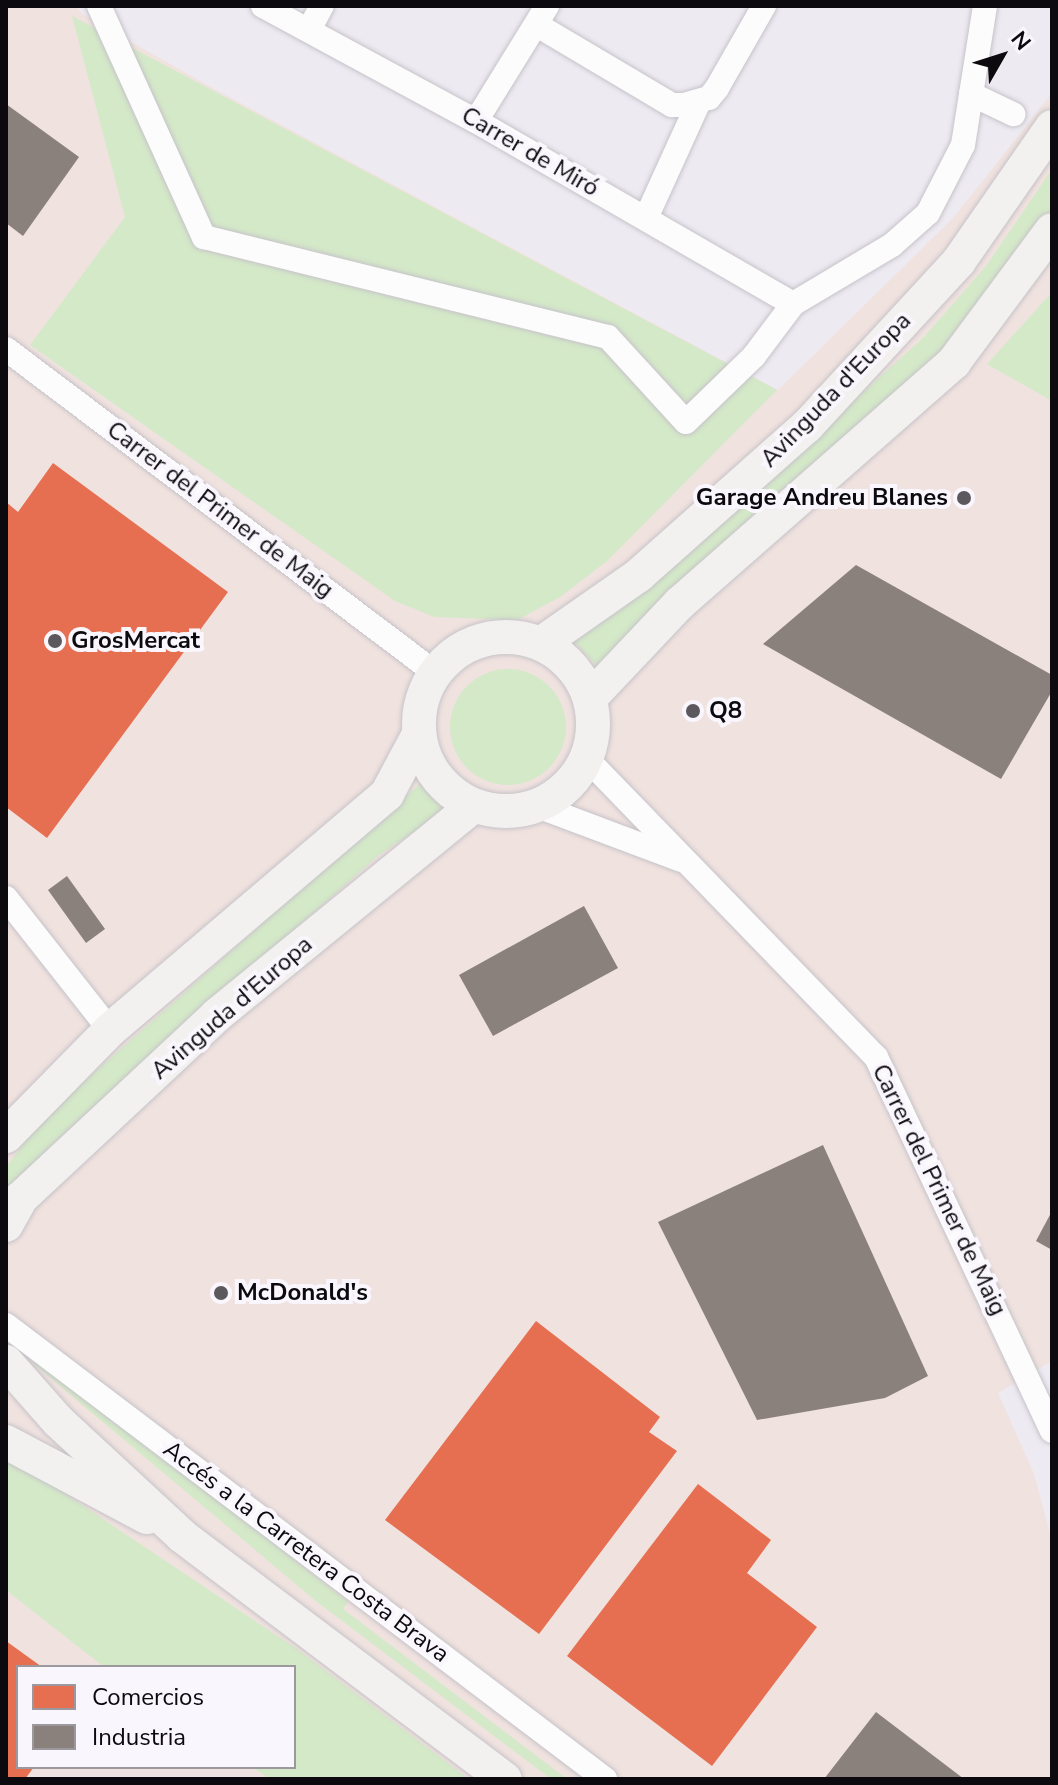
<!DOCTYPE html>
<meta charset="utf-8">
<style>
body{margin:0}
#map{position:relative;width:1058px;height:1785px;overflow:hidden;background:#eeeaf2;font-family:"Nunito Sans",sans-serif}
div>[style]{position:absolute}
.industrial>*{inset:0;background:#f0e2df}
.green>*{inset:0;background:#d4e9c8}
.round{border-radius:50%}
.shops>*{inset:0;background:#e76f51}
.industry>*{inset:0;background:#8a817c}
.roads{filter:drop-shadow(0 0 2px #c6c3c9) drop-shadow(0 0 2px #c6c3c9)}
.street>*{height:24px;margin:-12px;padding:0 12px;transform-origin:12px;border-radius:12px;background:#fcfcfd}
.secondary>*{height:34px;margin:-17px;padding:0 17px;transform-origin:17px;border-radius:17px;background:#f2f1ef}
.secondary>.ring{margin:-17px;padding:0;box-sizing:content-box;background:none;border:34px solid #f2f1ef;border-radius:50%}
.dots>*{width:22px;height:22px;translate:-50% -50%;box-sizing:border-box;border:4px solid #faf6fe;border-radius:50%}
span{translate:-50% -50%;white-space:nowrap;text-align:center;line-height:1.15;-webkit-text-stroke:8px #faf6fe;paint-order:stroke}
.street-label{font-size:24px;color:#0c0a0e}
.poi-label{font-size:24px;color:#0c0a0e;font-weight:700}
.right{translate:-100% -50%;text-align:right}
.left{translate:0 -50%;text-align:left}
.frame{position:absolute;inset:0;border:8px solid #0c0a0e;pointer-events:none}
.legend{position:absolute;left:16px;top:1665px;width:280px;height:104px;box-sizing:border-box;background:#faf6fe;border:2px solid #9b989e;margin:0;padding:10px 14px;list-style:none;font-size:24px;color:#0c0a0e}
.legend li{display:flex;align-items:center;gap:16px;height:40px}
.legend b{width:40px;border:2px solid #9b989e}
.north{position:absolute;left:962px;top:16px;width:80px;height:80px;-webkit-text-stroke:6px #faf6fe;paint-order:stroke;rotate:51deg;font-size:22px;font-weight:700;line-height:32px;text-align:center;color:#0c0a0e}
.north::after{content:'';display:block;margin:auto;width:28px;height:36px;background:#0c0a0e;clip-path:polygon(50% 0,100% 100%,50% 72%,0 100%)}
</style>
<div id="map">
<div class="industrial">
<div style="clip-path:polygon(evenodd,6px 6px,77px 6px,82px 14px,218px 91px,778px 390px,954px 217px,1052px 93px,1052px 1361px,998px 1393px,1034px 1474px,1052px 1541px,1052px 1779px,6px 1779px,6px 6px,18px 1667px,294px 1667px,294px 1767px,18px 1767px,18px 1667px)"></div>
</div>
<div class="green">
<div style="clip-path:polygon(72px 16px,777px 390px,607px 561px,560px 597px,517px 620px,434px 617px,395px 601px,30px 345px,125px 217px)"></div>
<div style="clip-path:polygon(1052px 169px,1052px 210px,942px 351px,598px 667px,571px 639px,638px 595px,923px 338px,986px 266px)"></div>
<div style="clip-path:polygon(1052px 292px,1052px 401px,987px 364px)"></div>
<div class="round" style="left:450px;top:669px;width:116px;height:116px"></div>
<div style="clip-path:polygon(421px 783px,446px 811px,379px 855px,46px 1150px,6px 1198px,6px 1167px,45px 1116px)"></div>
<div style="clip-path:polygon(26px 1348px,348px 1602px,343px 1609px,567px 1779px,551px 1779px,316px 1601px,35px 1365px)"></div>
<div style="clip-path:polygon(6px 1454px,297px 1649px,469px 1779px,270px 1779px,252px 1767px,294px 1767px,294px 1667px,104px 1667px,6px 1590px)"></div>
</div>
<div class="shops">
<div style="clip-path:polygon(53px 463px,228px 592px,47px 838px,6px 807px,6px 502px,18px 512px)"></div>
<div style="clip-path:polygon(536px 1321px,660px 1417px,649px 1432px,677px 1451px,539px 1634px,385px 1520px)"></div>
<div style="clip-path:polygon(698px 1484px,771px 1540px,747px 1573px,817px 1627px,712px 1766px,567px 1656px)"></div>
<div style="clip-path:polygon(6px 1641px,42px 1667px,18px 1667px,18px 1767px,34px 1767px,25px 1779px,6px 1779px)"></div>
</div>
<div class="industry">
<div style="clip-path:polygon(6px 104px,79px 157px,23px 236px,6px 223px)"></div>
<div style="clip-path:polygon(856px 565px,1052px 675px,1052px 691px,1001px 779px,763px 644px)"></div>
<div style="clip-path:polygon(67px 876px,105px 929px,86px 943px,48px 890px)"></div>
<div style="clip-path:polygon(584px 906px,618px 968px,493px 1036px,459px 975px)"></div>
<div style="clip-path:polygon(823px 1145px,928px 1376px,885px 1398px,757px 1420px,658px 1222px)"></div>
<div style="clip-path:polygon(1052px 1211px,1052px 1250px,1036px 1241px)"></div>
<div style="clip-path:polygon(876px 1712px,964px 1779px,824px 1779px)"></div>
</div>
<div class="roads">
<div class="street">
<div style="left:99px;top:6px;width:254px;rotate:65.6deg"></div>
<div style="left:204px;top:237px;width:416px;rotate:13.9deg"></div>
<div style="left:608px;top:337px;width:115px;rotate:47.5deg"></div>
<div style="left:686px;top:422px;width:95px;rotate:-44.1deg"></div>
<div style="left:754px;top:356px;width:65px;rotate:-53.1deg"></div>
<div style="left:793px;top:304px;width:115px;rotate:-30.8deg"></div>
<div style="left:892px;top:245px;width:48px;rotate:-41.6deg"></div>
<div style="left:928px;top:213px;width:76px;rotate:-62.8deg"></div>
<div style="left:963px;top:145px;width:141px;rotate:-81deg"></div>
<div style="left:263px;top:6px;width:242px;rotate:28.4deg"></div>
<div style="left:476px;top:121px;width:366px;rotate:30deg"></div>
<div style="left:537px;top:25px;width:157px;rotate:30.7deg"></div>
<div style="left:672px;top:105px;width:12px"></div>
<div style="left:684px;top:105px;width:26px;rotate:-16deg"></div>
<div style="left:709px;top:98px;width:13px;rotate:-51deg"></div>
<div style="left:717px;top:88px;width:95px;rotate:-60.2deg"></div>
<div style="left:309px;top:30px;width:27px;rotate:-62deg"></div>
<div style="left:971px;top:94px;width:47px;rotate:25.5deg"></div>
<div style="left:476px;top:121px;width:135px;rotate:-58.3deg"></div>
<div style="left:646px;top:218px;width:125px;rotate:-65.5deg"></div>
<div style="left:6px;top:349px;width:536px;rotate:37.04deg"></div>
<div style="left:588px;top:760px;width:414px;rotate:45.9deg"></div>
<div style="left:876px;top:1057px;width:413px;rotate:64.8deg"></div>
<div style="left:540px;top:807px;width:151px;rotate:20.6deg"></div>
<div style="left:6px;top:898px;width:168px;rotate:51.8deg"></div>
<div style="left:6px;top:1325px;width:752px;rotate:37.16deg"></div>
</div>
<div class="secondary">
<div class="ring" style="left:419px;top:637px;width:140px;height:140px"></div>
<div style="left:542px;top:643px;width:118px;rotate:-35deg"></div>
<div style="left:639px;top:575px;width:225px;rotate:-41.6deg"></div>
<div style="left:807px;top:426px;width:224px;rotate:-47.3deg"></div>
<div style="left:959px;top:261px;width:163px;rotate:-55.2deg"></div>
<div style="left:591px;top:697px;width:129px;rotate:-46.6deg"></div>
<div style="left:680px;top:603px;width:365px;rotate:-41.3deg"></div>
<div style="left:954px;top:362px;width:164px;rotate:-53.4deg"></div>
<div style="left:6px;top:1136px;width:148px;rotate:-45.5deg"></div>
<div style="left:110px;top:1030px;width:364px;rotate:-40.4deg"></div>
<div style="left:387px;top:794px;width:66px;rotate:-61.9deg"></div>
<div style="left:6px;top:1225px;width:31px;rotate:-61deg"></div>
<div style="left:21px;top:1198px;width:268px;rotate:-43deg"></div>
<div style="left:217px;top:1015px;width:330px;rotate:-39.2deg"></div>
<div style="left:6px;top:1362px;width:79px;rotate:48.6deg"></div>
<div style="left:58px;top:1421px;width:169px;rotate:42.8deg"></div>
<div style="left:182px;top:1536px;width:404px;rotate:37deg"></div>
<div style="left:6px;top:1442px;width:160px;rotate:28deg"></div>
</div>
</div>
<div class="dots">
<div style="left:964px;top:498px;background:#5b585e"></div>
<div style="left:55px;top:641px;background:#5b585e"></div>
<div style="left:693px;top:711px;background:#5b585e"></div>
<div style="left:221px;top:1293px;background:#5b585e"></div>
</div>
<div class="street-label">
<span style="left:530px;top:152px;rotate:30deg">Carrer de Miró</span>
<span style="left:836px;top:390px;rotate:-46deg">Avinguda d'Europa</span>
<span style="left:220px;top:510px;rotate:37deg">Carrer del Primer de Maig</span>
<span style="left:232px;top:1008px;rotate:-41deg">Avinguda d'Europa</span>
<span style="left:939px;top:1190px;rotate:64deg">Carrer del Primer de Maig</span>
<span style="left:306px;top:1552px;rotate:37deg">Accés a la Carretera Costa Brava</span>
</div>
<div class="poi-label">
<span class="right" style="left:948px;top:498px">Garage Andreu Blanes</span>
<span class="left" style="left:71px;top:641px">GrosMercat</span>
<span class="left" style="left:709px;top:711px">Q8</span>
<span class="left" style="left:237px;top:1293px">McDonald's</span>
</div>
<div class="frame"></div>
<ul class="legend">
<li><b style="height:22px;background:#e76f51"></b>Comercios</li>
<li><b style="height:22px;background:#8a817c"></b>Industria</li>
</ul>
<div class="north">N</div>
</div>
